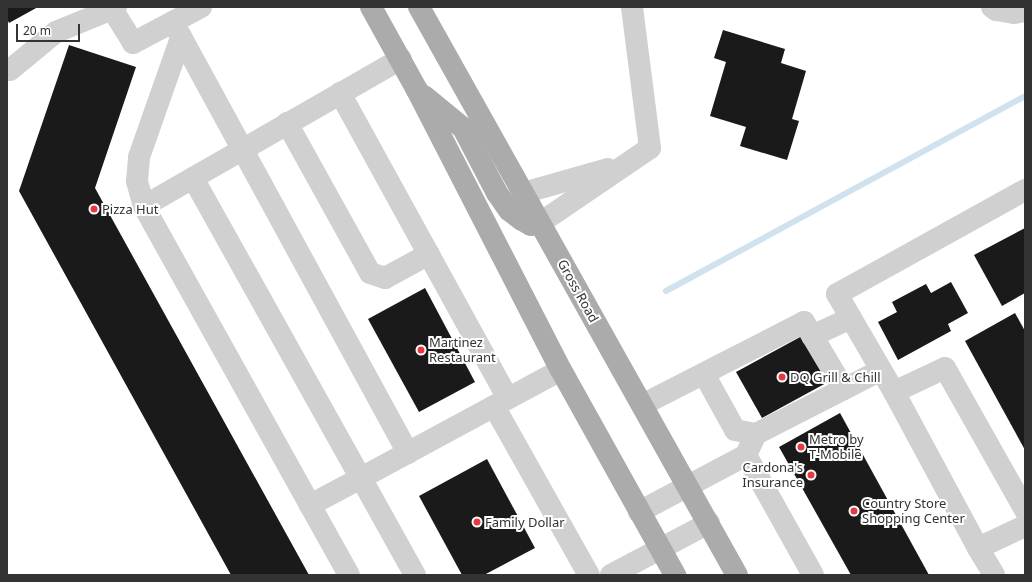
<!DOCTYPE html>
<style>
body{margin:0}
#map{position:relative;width:1032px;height:582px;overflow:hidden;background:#fff;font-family:"Noto Sans",sans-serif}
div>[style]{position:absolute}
.stream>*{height:6px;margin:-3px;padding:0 3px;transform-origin:3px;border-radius:3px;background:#cfe2ee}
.building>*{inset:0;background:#1a1a1a}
.minor>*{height:22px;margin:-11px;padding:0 11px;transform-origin:11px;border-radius:11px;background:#d0d0d0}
.major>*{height:22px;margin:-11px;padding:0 11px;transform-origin:11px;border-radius:11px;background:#ababab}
.dots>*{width:11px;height:11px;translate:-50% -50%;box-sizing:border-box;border:2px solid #fff;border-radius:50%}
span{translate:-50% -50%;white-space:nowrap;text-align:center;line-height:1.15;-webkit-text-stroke:4px #fff;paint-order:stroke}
.poi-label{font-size:13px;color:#333}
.left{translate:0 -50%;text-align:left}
.right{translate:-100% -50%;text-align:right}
.street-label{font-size:13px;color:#333}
.frame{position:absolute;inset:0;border:8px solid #333;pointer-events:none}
.scale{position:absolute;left:16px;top:24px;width:64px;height:18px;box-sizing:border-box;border:2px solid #333;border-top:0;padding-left:5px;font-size:12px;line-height:14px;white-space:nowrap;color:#333;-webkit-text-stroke:3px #fff;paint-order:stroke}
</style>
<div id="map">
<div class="stream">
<div style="left:666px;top:291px;width:409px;rotate:-28.5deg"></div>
</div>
<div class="building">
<div style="clip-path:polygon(7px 7px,38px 7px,9px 23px,7px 19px)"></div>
<div style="clip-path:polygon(723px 30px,785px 49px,781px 63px,806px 71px,792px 119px,799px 121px,787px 160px,740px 146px,746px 127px,710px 116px,726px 62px,714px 58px)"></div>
<div style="clip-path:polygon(69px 45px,136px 67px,95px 188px,309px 575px,231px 575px,19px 191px)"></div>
<div style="clip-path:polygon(1025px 228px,1025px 293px,1002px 306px,974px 255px)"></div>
<div style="clip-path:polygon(951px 282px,968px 313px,948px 324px,951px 331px,898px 360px,878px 322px,897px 312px,892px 302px,926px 284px,931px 293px)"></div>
<div style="clip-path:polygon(425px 288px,475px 382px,419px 412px,368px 319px)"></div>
<div style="clip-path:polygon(1015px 313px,1025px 331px,1025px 450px,965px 341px)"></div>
<div style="clip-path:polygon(802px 336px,828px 382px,762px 418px,736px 372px)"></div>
<div style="clip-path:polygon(840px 413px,929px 575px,851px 575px,779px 447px)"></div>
<div style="clip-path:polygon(487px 459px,535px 548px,484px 575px,462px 575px,419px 496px)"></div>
</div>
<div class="minor">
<div style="left:116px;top:7px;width:4px;rotate:153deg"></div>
<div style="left:112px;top:9px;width:40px;rotate:58deg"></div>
<div style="left:133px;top:43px;width:77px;rotate:-27.9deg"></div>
<div style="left:992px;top:7px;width:5px;rotate:37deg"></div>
<div style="left:996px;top:10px;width:18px;rotate:9deg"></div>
<div style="left:1014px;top:13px;width:11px;rotate:-10deg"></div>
<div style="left:173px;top:22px;width:491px;rotate:61.4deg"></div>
<div style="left:10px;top:70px;width:60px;rotate:-39.6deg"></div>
<div style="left:56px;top:32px;width:61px;rotate:-22.3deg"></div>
<div style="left:340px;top:93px;width:348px;rotate:61.2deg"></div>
<div style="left:287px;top:123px;width:171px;rotate:61deg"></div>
<div style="left:370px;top:273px;width:16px;rotate:18deg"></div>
<div style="left:385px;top:278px;width:50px;rotate:-28.6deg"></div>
<div style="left:193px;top:178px;width:344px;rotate:60.8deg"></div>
<div style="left:361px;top:478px;width:58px;rotate:152.1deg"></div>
<div style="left:1025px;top:190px;width:215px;rotate:151deg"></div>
<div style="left:837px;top:294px;width:113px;rotate:59.8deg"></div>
<div style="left:894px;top:392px;width:177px;rotate:61.7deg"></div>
<div style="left:978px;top:548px;width:52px;rotate:-25.1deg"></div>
<div style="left:523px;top:193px;width:88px;rotate:-15.8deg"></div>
<div style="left:144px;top:206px;width:26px;rotate:-106deg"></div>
<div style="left:137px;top:181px;width:24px;rotate:-85deg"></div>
<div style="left:139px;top:157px;width:126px;rotate:-70.6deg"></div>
<div style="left:540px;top:223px;width:133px;rotate:-34.3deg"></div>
<div style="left:650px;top:148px;width:142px;rotate:-97.3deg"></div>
<div style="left:812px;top:336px;width:43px;rotate:-24.8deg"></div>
<div style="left:704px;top:374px;width:64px;rotate:61deg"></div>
<div style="left:735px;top:430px;width:21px;rotate:11deg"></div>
<div style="left:894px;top:392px;width:56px;rotate:-25.2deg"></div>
<div style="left:945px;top:368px;width:163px;rotate:60.6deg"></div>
<div style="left:642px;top:405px;width:182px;rotate:-27.1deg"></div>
<div style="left:804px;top:322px;width:78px;rotate:59.2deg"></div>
<div style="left:494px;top:406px;width:194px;rotate:60.7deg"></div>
<div style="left:746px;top:455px;width:23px;rotate:-65deg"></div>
<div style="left:756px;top:434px;width:140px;rotate:-27.1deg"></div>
<div style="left:639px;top:512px;width:121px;rotate:-28deg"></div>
<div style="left:746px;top:455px;width:137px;rotate:60.8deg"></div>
<div style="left:978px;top:548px;width:31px;rotate:59deg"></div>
<div style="left:349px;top:575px;width:422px;rotate:-119.1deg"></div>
<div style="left:144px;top:206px;width:296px;rotate:-29.8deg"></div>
<div style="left:415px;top:575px;width:111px;rotate:-119.1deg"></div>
<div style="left:361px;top:478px;width:227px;rotate:-28.4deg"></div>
<div style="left:611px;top:575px;width:111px;rotate:-28deg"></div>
</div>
<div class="major">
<div style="left:371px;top:7px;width:95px;rotate:61deg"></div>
<div style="left:417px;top:90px;width:315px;rotate:62.8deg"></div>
<div style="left:561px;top:370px;width:235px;rotate:60.9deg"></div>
<div style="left:419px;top:7px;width:651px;rotate:60.76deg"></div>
<div style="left:424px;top:96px;width:50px;rotate:39.4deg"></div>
<div style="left:463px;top:128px;width:73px;rotate:62.4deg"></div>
<div style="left:497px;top:193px;width:21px;rotate:55deg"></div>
<div style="left:509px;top:210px;width:16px;rotate:38deg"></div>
<div style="left:522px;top:220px;width:10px;rotate:29deg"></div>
<div style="left:531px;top:225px;width:9px;rotate:-13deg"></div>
</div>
<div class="dots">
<div style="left:94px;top:209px;background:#e63946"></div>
<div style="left:421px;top:350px;background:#e63946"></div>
<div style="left:782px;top:377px;background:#e63946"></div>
<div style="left:801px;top:447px;background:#e63946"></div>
<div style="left:811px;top:475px;background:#e63946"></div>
<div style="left:854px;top:511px;background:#e63946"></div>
<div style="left:477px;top:522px;background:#e63946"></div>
</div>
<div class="poi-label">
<span class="left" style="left:102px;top:209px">Pizza Hut</span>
<span class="left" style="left:429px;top:350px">Martinez<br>Restaurant</span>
<span class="left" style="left:790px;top:377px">DQ Grill &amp; Chill</span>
<span class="left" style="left:809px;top:447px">Metro by<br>T-Mobile</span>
<span class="right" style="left:803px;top:475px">Cardona's<br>Insurance</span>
<span class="left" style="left:862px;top:511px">Country Store<br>Shopping Center</span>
<span class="left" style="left:485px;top:522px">Family Dollar</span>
</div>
<div class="street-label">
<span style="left:578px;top:291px;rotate:61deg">Gross Road</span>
</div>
<div class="frame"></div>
<div class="scale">20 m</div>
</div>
